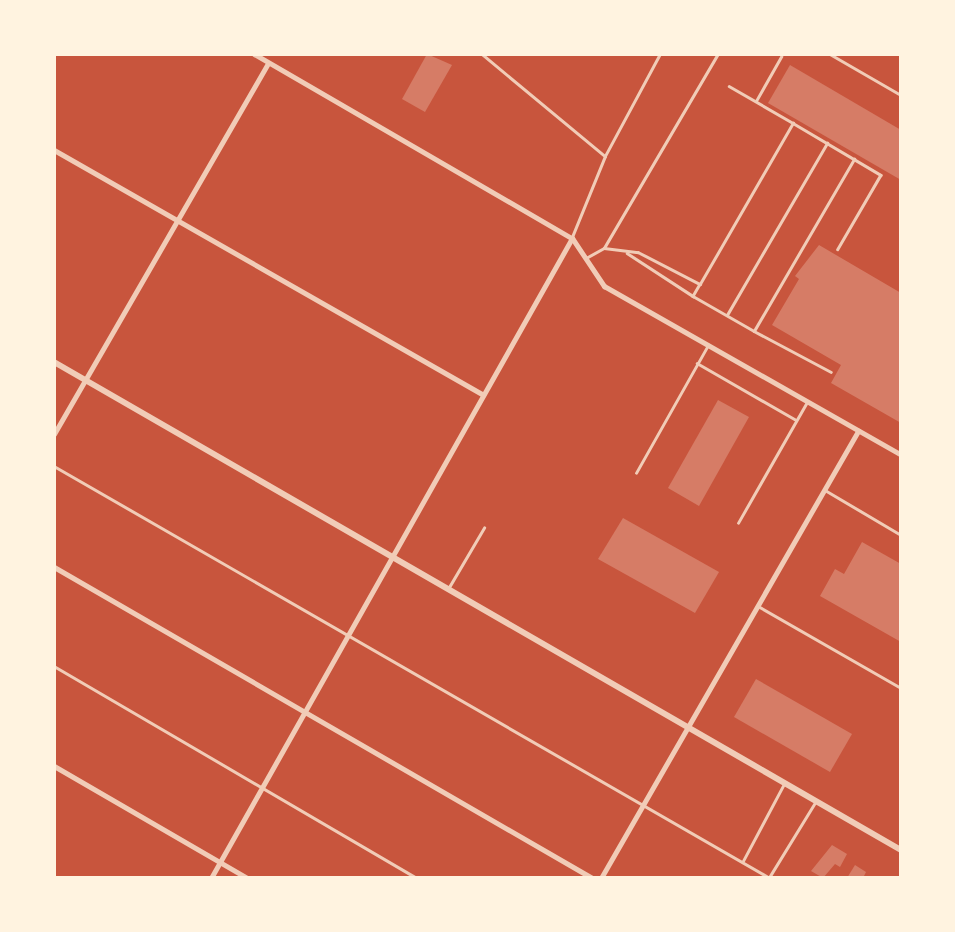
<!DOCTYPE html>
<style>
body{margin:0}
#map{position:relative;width:955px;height:932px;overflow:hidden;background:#c8553d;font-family:Helvetica,sans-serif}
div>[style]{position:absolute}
.building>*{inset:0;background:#d67c66}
.service>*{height:2.5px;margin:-1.25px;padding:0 1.25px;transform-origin:1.25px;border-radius:1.25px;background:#f1ccb7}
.minor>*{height:5px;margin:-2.5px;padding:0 2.5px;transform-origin:2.5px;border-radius:2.5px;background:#f1ccb7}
.tertiary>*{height:6px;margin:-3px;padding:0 3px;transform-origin:3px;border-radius:3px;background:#f1ccb7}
span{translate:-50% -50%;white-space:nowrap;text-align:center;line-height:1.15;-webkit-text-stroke:7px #fff3e0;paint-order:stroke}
.frame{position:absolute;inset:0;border:56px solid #fff3e0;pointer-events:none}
</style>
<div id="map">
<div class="building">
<div style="clip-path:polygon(427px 54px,452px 65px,425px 112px,402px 99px)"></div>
<div style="clip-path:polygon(790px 65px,901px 130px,901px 180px,768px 103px)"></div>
<div style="clip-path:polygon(819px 245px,901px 293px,901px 423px,831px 383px,841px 365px,772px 325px,799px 279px,795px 276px)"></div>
<div style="clip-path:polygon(718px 400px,749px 417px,699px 506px,668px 488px)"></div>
<div style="clip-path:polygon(623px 518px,719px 572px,695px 613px,598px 559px)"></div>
<div style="clip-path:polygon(862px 542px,901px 564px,901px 642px,820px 596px,835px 569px,844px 574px)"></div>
<div style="clip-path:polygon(756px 679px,852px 734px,830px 772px,734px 717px)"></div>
<div style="clip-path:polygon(832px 845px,847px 854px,840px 867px,835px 864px,823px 878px,811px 871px)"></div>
<div style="clip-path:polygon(855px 865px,866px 872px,863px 878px,847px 878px)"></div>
</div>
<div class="service">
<div style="left:482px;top:54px;width:160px;rotate:39.7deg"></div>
<div style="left:830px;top:54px;width:82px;rotate:30deg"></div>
<div style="left:729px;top:86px;width:74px;rotate:30deg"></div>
<div style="left:756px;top:101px;width:51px;rotate:-60.4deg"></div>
<div style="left:572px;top:237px;width:87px;rotate:-67.8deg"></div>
<div style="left:605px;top:156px;width:116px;rotate:-61.7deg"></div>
<div style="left:604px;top:248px;width:225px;rotate:-59.6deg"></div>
<div style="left:627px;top:253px;width:79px;rotate:33.1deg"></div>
<div style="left:586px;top:258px;width:21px;rotate:-29deg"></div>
<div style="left:604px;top:248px;width:34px;rotate:7deg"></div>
<div style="left:638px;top:252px;width:70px;rotate:27.3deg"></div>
<div style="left:700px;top:284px;width:186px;rotate:-60deg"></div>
<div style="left:793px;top:123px;width:102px;rotate:30.6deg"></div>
<div style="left:881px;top:175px;width:86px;rotate:120.2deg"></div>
<div style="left:700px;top:284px;width:14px;rotate:120deg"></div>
<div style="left:693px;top:296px;width:70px;rotate:29.8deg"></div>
<div style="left:754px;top:331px;width:199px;rotate:-59.8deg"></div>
<div style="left:727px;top:315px;width:199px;rotate:-59.8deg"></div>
<div style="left:754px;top:331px;width:87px;rotate:28deg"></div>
<div style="left:697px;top:363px;width:114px;rotate:29.9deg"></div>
<div style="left:54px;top:466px;width:826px;rotate:29.92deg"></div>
<div style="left:636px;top:473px;width:147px;rotate:-60.6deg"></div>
<div style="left:825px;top:490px;width:88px;rotate:30.6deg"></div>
<div style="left:738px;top:523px;width:139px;rotate:-60.3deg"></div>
<div style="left:448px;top:589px;width:71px;rotate:-59.5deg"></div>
<div style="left:758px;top:606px;width:165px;rotate:29.8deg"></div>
<div style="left:54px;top:666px;width:420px;rotate:30.3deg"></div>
<div style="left:743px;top:861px;width:87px;rotate:-62deg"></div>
<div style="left:770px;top:876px;width:88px;rotate:-58.5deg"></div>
</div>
<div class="minor">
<div style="left:254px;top:54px;width:367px;rotate:30.1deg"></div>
<div style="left:572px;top:238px;width:58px;rotate:56.3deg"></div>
<div style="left:604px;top:286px;width:342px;rotate:29.6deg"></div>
<div style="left:54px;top:150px;width:494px;rotate:29.7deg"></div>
<div style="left:54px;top:434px;width:428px;rotate:-60deg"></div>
<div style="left:54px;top:567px;width:621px;rotate:30.03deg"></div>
<div style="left:54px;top:766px;width:223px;rotate:30.1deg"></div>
<div style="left:211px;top:878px;width:735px;rotate:-60.57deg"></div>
<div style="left:601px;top:878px;width:516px;rotate:-60.1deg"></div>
</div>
<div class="tertiary">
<div style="left:54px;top:362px;width:978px;rotate:29.95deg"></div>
</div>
<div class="frame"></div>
</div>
